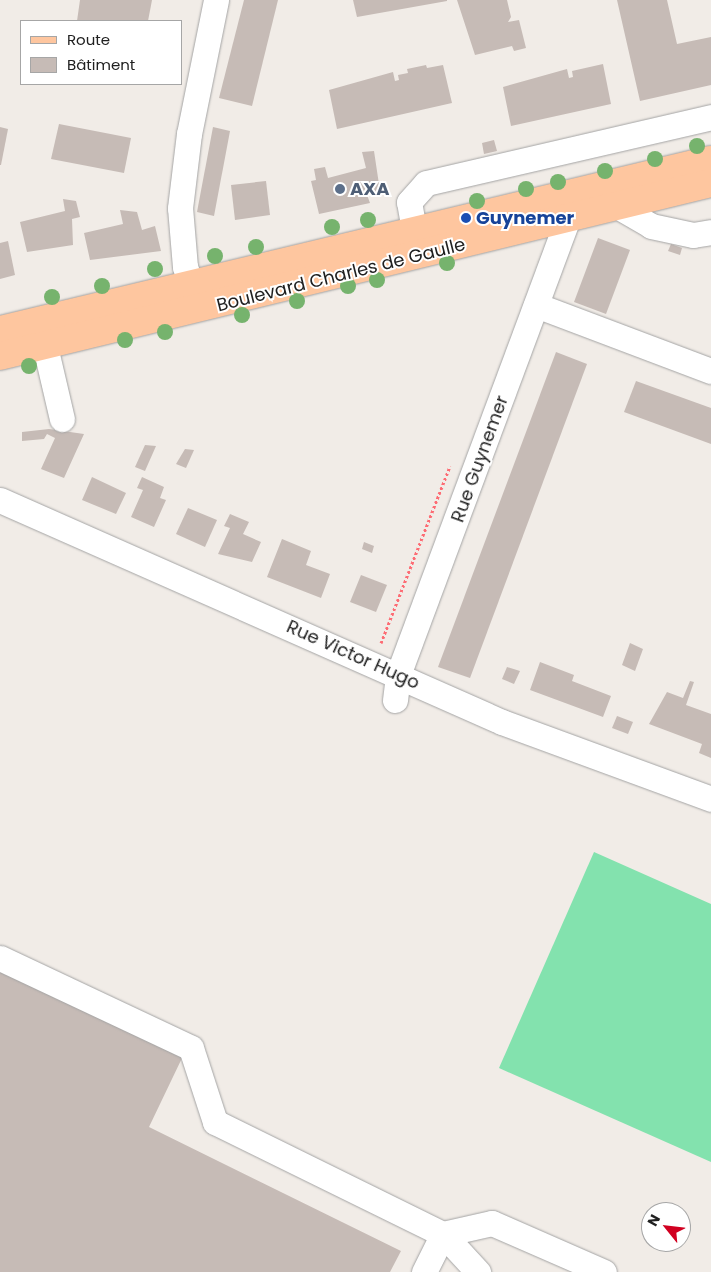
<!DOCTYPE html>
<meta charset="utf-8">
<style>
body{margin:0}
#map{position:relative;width:711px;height:1272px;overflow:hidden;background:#f1ece7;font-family:Poppins,sans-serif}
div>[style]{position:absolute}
.pitch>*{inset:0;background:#83e2ae}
.building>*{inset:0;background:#c6bbb6}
.path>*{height:3px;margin-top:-1.5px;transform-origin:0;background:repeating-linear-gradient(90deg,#fd6c74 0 2.5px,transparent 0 5px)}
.roads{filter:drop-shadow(0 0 1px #a4a4a4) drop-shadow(0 0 1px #a4a4a4)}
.minor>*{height:25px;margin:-12.5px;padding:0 12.5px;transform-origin:12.5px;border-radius:12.5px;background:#fff}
.major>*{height:28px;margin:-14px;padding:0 14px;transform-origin:14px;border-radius:14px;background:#fec69f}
.trees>*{width:16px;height:16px;margin:-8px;border-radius:50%;background:#76b36d}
.dots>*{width:14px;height:14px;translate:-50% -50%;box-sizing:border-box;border:2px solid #fff;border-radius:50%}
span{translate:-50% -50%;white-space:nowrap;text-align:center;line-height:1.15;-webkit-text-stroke:4px #fff;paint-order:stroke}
.service-label{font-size:18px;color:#4e5e75;font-weight:700}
.left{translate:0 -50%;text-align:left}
.transit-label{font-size:18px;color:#164399;font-weight:700}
.street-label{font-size:18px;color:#202020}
.legend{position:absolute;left:20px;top:20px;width:162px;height:65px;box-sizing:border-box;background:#fff;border:1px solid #a6a6a6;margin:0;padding:6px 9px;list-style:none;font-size:15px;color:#202020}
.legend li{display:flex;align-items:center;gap:10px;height:25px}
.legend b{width:25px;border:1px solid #a6a6a6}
.north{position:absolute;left:641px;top:1202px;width:50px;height:50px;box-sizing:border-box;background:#fff;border:1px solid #a6a6a6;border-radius:50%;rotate:299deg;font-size:14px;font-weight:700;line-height:20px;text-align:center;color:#202020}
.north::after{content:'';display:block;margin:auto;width:18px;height:22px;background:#d10021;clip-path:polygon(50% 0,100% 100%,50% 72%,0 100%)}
</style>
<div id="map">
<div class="pitch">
<div style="clip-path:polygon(594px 852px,711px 904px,711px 1162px,499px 1068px)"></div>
</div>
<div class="building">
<div style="clip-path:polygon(80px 0,152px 0,148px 21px,77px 21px)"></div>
<div style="clip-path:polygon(244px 0,278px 0,252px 106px,219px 98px)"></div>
<div style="clip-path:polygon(353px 0,447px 0,447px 1px,357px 17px)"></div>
<div style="clip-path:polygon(457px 0,507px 0,511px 17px,508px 22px,519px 20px,526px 48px,514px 51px,512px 46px,475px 55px)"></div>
<div style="clip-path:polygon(617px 0,667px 0,677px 44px,711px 37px,711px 85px,640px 101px)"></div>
<div style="clip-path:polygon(603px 64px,611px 104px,511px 126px,503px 87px,567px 69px,569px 78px,573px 77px,572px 71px)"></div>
<div style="clip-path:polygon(426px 65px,427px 68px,443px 65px,452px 103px,337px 129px,329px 90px,393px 72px,395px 81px,399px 80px,398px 75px,408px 73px,407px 69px)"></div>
<div style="clip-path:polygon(59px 124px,131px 138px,124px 173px,51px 159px)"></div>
<div style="clip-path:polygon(0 127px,8px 129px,1px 165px,0 165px)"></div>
<div style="clip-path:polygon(213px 127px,230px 131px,214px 216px,197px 212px)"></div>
<div style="clip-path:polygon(494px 140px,497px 151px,484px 154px,482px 143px)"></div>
<div style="clip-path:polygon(374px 151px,380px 191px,367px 195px,370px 203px,319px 214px,311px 181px,316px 180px,314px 169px,325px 167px,328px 178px,366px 168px,362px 152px)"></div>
<div style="clip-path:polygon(266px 181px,270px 215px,235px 220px,231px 185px)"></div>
<div style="clip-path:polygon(63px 199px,76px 201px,80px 217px,72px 219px,73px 245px,27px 252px,20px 222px,65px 211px)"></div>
<div style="clip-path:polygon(120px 210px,137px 212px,142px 230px,155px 226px,161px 251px,90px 260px,84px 233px,123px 224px)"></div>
<div style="clip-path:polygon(598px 238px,630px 250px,606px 314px,574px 302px)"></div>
<div style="clip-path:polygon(8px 241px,15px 275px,0 279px,0 243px)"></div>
<div style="clip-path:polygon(671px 244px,682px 248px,680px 255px,668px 251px)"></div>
<div style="clip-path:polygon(556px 352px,587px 364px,470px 678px,438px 667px)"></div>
<div style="clip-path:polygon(636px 381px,711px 408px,711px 444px,624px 412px)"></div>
<div style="clip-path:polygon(49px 429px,84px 434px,64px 478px,41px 469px,55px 438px,47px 434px,44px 439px,22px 441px,22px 432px)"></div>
<div style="clip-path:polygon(145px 445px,156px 446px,145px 471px,135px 467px)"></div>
<div style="clip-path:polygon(185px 449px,194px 450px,186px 468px,176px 464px)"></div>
<div style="clip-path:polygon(92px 477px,126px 493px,116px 514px,82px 500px)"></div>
<div style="clip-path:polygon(142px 477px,164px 487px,160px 498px,166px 500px,154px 527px,131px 517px,143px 490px,137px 488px)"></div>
<div style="clip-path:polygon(188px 508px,217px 520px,205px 547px,176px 534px)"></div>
<div style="clip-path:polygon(230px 514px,249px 522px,243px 534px,261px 542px,252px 562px,218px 554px,230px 528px,224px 526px)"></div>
<div style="clip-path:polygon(282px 539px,311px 551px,306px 565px,330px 574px,321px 598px,267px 577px)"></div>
<div style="clip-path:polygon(364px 542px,374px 546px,372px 553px,362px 549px)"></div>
<div style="clip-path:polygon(361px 575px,387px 585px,376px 612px,350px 602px)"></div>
<div style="clip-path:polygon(630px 643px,643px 649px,635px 671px,622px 665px)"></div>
<div style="clip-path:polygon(540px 662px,574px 675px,572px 681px,611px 696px,603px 717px,530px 690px)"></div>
<div style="clip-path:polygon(507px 667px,520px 671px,514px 684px,502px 679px)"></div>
<div style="clip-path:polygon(690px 681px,694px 682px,686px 705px,711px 714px,711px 758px,699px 753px,702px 744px,649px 724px,667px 692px,683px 698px)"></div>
<div style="clip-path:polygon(617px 716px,633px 722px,628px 734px,612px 728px)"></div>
<div style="clip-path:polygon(0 967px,183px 1056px,149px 1127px,401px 1251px,390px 1272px,0 1272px)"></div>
</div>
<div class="path">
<div style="left:381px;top:643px;width:190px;rotate:-68.7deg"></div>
</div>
<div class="roads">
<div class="minor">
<div style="left:617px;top:206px;width:39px;rotate:30deg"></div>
<div style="left:651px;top:226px;width:43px;rotate:12.1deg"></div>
<div style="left:693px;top:235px;width:18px;rotate:-9deg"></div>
<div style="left:414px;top:230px;width:28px;rotate:-100deg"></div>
<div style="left:409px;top:202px;width:25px;rotate:-48deg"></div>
<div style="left:426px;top:183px;width:293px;rotate:-13deg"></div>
<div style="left:191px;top:284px;width:18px;rotate:-109deg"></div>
<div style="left:185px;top:267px;width:59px;rotate:-94.8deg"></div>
<div style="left:180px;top:208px;width:75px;rotate:-83.1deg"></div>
<div style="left:189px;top:134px;width:137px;rotate:-78.6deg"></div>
<div style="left:536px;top:305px;width:187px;rotate:20.7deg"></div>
<div style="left:45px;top:346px;width:75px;rotate:76.9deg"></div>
<div style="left:0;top:500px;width:549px;rotate:23.86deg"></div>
<div style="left:502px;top:722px;width:223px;rotate:20.2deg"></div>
<div style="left:395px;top:700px;width:25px;rotate:-83deg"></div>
<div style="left:398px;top:675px;width:487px;rotate:-69.6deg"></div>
<div style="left:0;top:958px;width:211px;rotate:25.2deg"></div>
<div style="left:191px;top:1048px;width:78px;rotate:72deg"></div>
<div style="left:215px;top:1122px;width:254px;rotate:26.2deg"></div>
<div style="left:443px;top:1234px;width:50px;rotate:-12.7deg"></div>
<div style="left:492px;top:1223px;width:122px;rotate:23.6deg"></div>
<div style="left:424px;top:1272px;width:42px;rotate:-63.4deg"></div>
<div style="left:443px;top:1234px;width:52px;rotate:47.4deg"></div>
</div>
<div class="major">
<div style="left:0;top:330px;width:731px;rotate:-13.45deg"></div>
<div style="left:0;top:356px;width:732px;rotate:-13.68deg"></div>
</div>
</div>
<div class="trees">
<div style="left:697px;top:146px"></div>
<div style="left:655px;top:159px"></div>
<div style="left:605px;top:171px"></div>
<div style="left:558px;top:182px"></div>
<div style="left:526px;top:189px"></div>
<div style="left:477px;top:201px"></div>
<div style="left:368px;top:220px"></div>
<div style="left:332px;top:227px"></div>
<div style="left:256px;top:247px"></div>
<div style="left:215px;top:256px"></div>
<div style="left:447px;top:263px"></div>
<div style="left:155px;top:269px"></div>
<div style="left:377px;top:280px"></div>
<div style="left:102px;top:286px"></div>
<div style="left:348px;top:286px"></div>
<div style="left:52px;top:297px"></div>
<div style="left:297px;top:301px"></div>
<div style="left:242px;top:315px"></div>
<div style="left:165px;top:332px"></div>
<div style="left:125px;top:340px"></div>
<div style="left:29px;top:366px"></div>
</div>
<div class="dots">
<div style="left:340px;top:189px;background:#5c6f8a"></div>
<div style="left:466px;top:218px;background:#1a4fb4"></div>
</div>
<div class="service-label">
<span class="left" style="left:350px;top:189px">AXA</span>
</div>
<div class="transit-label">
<span class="left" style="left:476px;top:218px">Guynemer</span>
</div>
<div class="street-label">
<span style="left:341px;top:275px;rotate:-14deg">Boulevard Charles de Gaulle</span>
<span style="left:480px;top:459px;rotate:-70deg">Rue Guynemer</span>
<span style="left:353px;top:655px;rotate:24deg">Rue Victor Hugo</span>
</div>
<ul class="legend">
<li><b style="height:6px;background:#fec69f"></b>Route</li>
<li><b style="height:14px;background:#c6bbb6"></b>Bâtiment</li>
</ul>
<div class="north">N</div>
</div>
